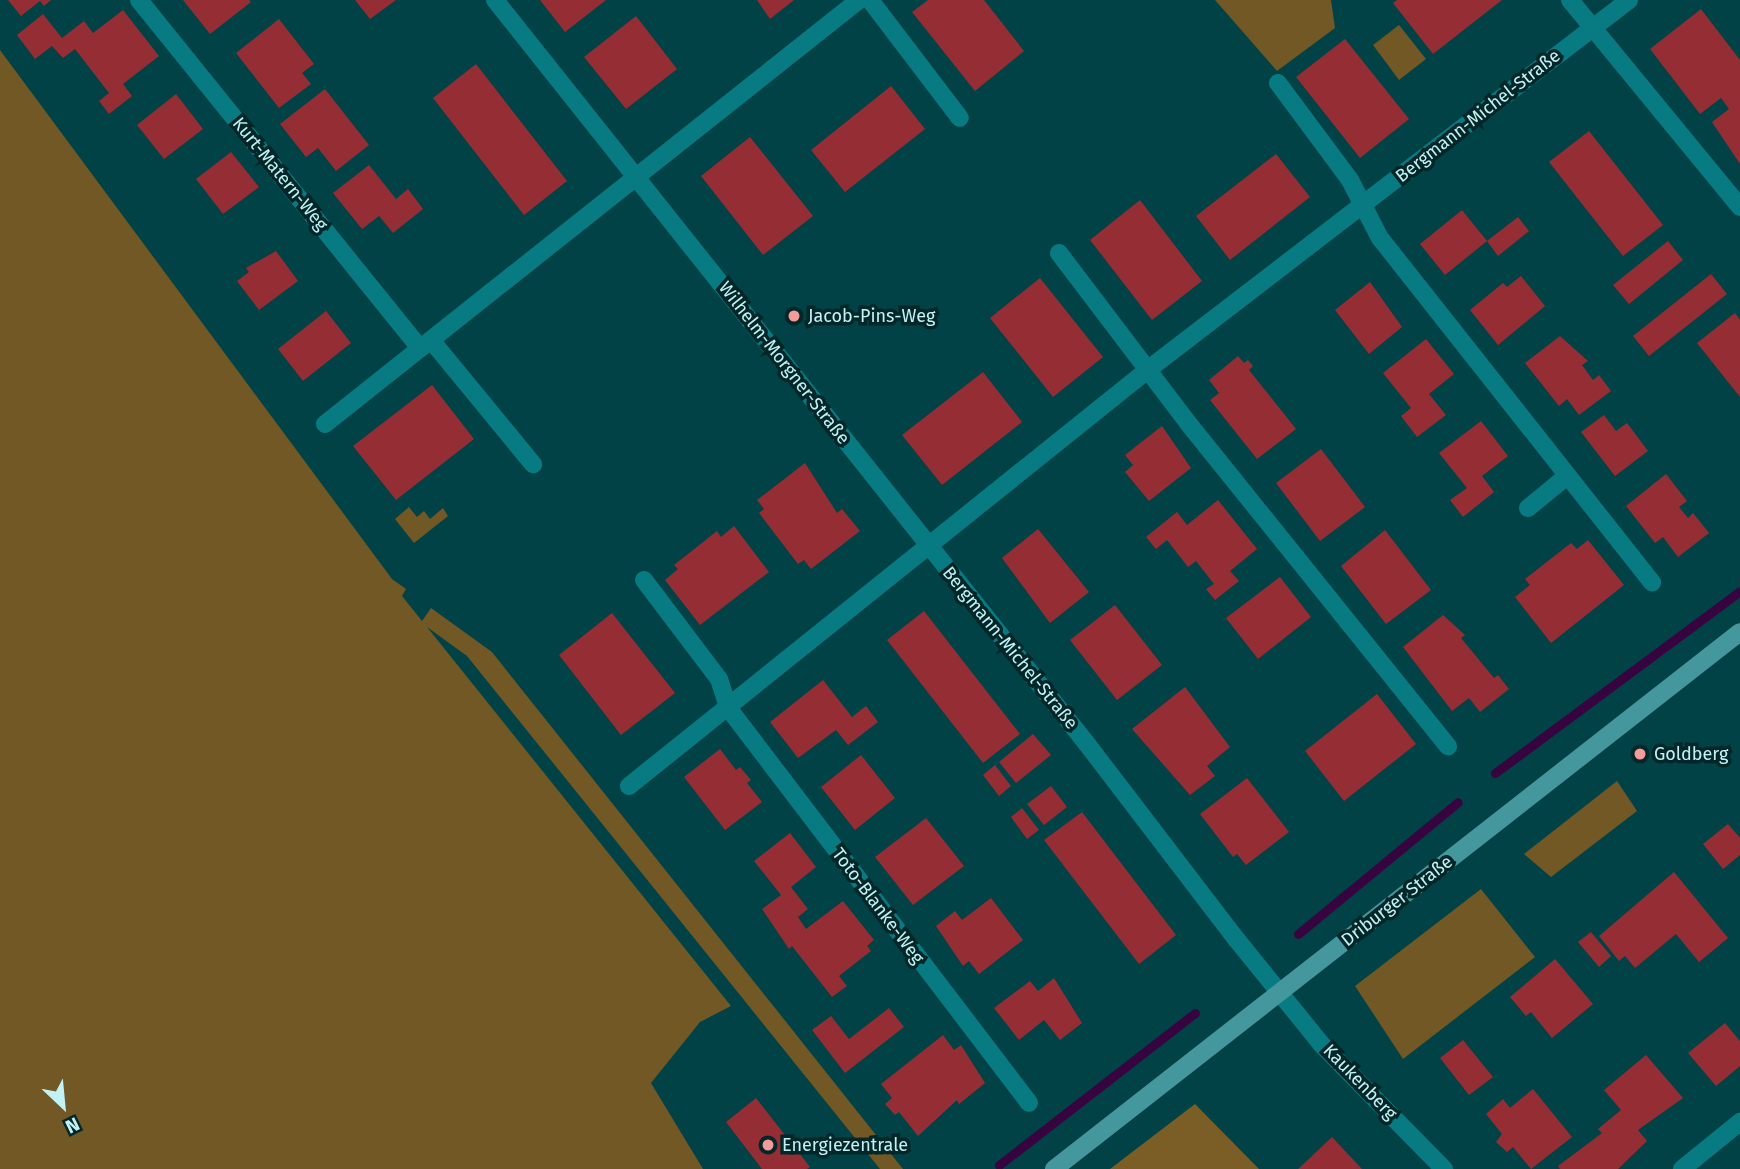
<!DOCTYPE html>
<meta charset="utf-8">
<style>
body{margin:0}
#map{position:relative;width:1740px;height:1169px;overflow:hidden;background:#014246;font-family:"Fira Sans",sans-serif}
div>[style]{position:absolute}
.green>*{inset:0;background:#725825}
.forest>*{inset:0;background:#7b5e25}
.stream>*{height:9px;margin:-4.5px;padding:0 4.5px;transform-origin:4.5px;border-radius:4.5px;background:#37043f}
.building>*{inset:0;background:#952e34}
.street>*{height:18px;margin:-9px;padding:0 9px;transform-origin:9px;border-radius:9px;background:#087b82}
.secondary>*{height:18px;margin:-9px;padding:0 9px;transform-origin:9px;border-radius:9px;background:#44979d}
.dots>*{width:19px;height:19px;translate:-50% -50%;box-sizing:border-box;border:4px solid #032628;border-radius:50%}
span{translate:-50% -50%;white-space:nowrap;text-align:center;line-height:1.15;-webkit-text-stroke:7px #032628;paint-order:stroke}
.street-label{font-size:18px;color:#c2f2f5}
.poi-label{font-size:18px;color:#c2f2f5}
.left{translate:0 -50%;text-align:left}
.north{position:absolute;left:28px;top:1071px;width:70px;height:70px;-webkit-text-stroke:5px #032628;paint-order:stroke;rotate:154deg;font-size:19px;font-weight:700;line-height:28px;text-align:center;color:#c2f2f5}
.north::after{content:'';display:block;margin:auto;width:24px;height:32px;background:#c2f2f5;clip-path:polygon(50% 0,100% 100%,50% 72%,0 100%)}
</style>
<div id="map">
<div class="green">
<div style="clip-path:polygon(1215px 0,1331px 0,1335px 28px,1277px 71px)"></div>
<div style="clip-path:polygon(1399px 25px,1426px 59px,1399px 80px,1373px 45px)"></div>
<div style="clip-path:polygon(0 50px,392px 579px,406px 589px,402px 596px,422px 621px,431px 608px,492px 652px,903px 1169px,880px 1169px,467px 656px,427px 627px,731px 1006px,700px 1022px,651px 1083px,703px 1169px,0 1169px)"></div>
<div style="clip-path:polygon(409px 507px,417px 517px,424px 511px,430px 519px,443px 508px,448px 516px,414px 543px,395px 519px)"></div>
<div style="clip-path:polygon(1617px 781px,1637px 811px,1551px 877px,1524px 854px)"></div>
<div style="clip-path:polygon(1481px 889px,1535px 957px,1403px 1059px,1355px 986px)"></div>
</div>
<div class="forest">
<div style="clip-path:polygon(1195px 1104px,1259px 1169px,1110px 1169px)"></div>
</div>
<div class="stream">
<div style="left:1495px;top:773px;width:305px;rotate:-36.6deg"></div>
<div style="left:1298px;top:934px;width:207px;rotate:-39.5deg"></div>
<div style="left:999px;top:1165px;width:248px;rotate:-37.8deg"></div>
</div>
<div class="building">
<div style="clip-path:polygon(8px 0,51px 0,44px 6px,40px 1px,21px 16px)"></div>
<div style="clip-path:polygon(183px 0,249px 0,251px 2px,210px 34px)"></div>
<div style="clip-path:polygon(355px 0,396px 0,370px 19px)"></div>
<div style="clip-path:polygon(540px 0,606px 0,565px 32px)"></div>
<div style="clip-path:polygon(757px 0,794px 0,770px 19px)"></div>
<div style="clip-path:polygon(928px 0,984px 0,1024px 51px,975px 91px,912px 12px)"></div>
<div style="clip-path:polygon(1397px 0,1502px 0,1433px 54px,1393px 3px)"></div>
<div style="clip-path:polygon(1701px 9px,1740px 60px,1740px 164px,1712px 122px,1729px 109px,1721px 98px,1700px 114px,1650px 49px)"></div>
<div style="clip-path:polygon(123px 10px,159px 56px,123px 84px,132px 96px,109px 114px,99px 101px,109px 93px,75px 49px,63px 58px,52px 46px,35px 59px,17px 35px,43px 14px,62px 38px,84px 21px,93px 33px)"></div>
<div style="clip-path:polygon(636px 16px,677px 69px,626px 109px,584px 57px)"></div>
<div style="clip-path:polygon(279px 19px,314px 64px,302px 73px,311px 84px,279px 108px,236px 53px)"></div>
<div style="clip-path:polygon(1345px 39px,1409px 119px,1360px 158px,1296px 77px)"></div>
<div style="clip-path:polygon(476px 64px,567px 181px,524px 215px,433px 98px)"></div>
<div style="clip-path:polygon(891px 86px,925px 129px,845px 192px,811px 150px)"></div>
<div style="clip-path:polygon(325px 89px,369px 145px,336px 171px,318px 148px,306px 157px,280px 124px)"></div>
<div style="clip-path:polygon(176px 94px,203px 129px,164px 159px,137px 125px)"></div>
<div style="clip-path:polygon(1589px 131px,1663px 225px,1623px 256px,1549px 162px)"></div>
<div style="clip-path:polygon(750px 137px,813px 216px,763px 255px,701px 176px)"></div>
<div style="clip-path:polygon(231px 152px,259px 187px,223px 214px,196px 179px)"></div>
<div style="clip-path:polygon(1276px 154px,1310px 197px,1230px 260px,1196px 216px)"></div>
<div style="clip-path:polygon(369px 165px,396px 199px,408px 189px,423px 209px,393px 233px,379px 216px,362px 229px,333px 193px)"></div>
<div style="clip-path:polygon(1140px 200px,1202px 281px,1152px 320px,1090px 240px)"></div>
<div style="clip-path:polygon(1462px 210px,1487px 241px,1445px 275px,1420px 244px)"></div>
<div style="clip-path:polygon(1518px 217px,1529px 231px,1498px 256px,1487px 241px)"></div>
<div style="clip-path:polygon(1668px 241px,1683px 260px,1629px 304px,1613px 285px)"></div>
<div style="clip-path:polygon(276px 251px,298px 281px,259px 310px,237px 281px,249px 272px,246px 268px)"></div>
<div style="clip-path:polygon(1711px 274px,1727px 294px,1649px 356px,1633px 336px)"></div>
<div style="clip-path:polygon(1521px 276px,1545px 306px,1498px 345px,1470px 310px,1503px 283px,1507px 287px)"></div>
<div style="clip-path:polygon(1040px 278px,1103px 357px,1053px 397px,990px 318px)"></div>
<div style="clip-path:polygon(1370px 282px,1402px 327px,1369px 354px,1335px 310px)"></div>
<div style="clip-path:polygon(326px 311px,351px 343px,303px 381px,278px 349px)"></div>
<div style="clip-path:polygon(1735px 313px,1740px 320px,1740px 397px,1697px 343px)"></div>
<div style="clip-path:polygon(1560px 336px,1588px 361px,1582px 365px,1593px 380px,1599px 375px,1611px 391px,1579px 415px,1567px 399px,1559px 406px,1525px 363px)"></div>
<div style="clip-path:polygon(1426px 339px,1454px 374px,1429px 394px,1446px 415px,1417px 437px,1401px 416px,1411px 408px,1383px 373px)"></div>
<div style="clip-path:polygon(1238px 356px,1244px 363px,1248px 360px,1253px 366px,1249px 370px,1296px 429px,1257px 459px,1210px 400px,1219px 393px,1209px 380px)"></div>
<div style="clip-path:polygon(983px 372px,1022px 422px,942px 485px,902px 435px)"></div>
<div style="clip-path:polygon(432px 385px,474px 439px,396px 500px,353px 446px)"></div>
<div style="clip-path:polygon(1604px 415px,1616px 431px,1627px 423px,1648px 451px,1615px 476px,1581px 432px)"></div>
<div style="clip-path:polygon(1481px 421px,1508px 456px,1482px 476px,1494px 492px,1463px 517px,1450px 500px,1467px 488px,1439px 453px)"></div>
<div style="clip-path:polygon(1162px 426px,1191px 468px,1149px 501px,1125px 472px,1133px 465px,1125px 455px)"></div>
<div style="clip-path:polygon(1321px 449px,1365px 507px,1320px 541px,1276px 483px)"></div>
<div style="clip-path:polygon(805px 463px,837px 513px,842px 509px,860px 531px,811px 569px,804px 560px,798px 564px,759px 513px,764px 509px,757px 500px)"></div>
<div style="clip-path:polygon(1666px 474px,1687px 501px,1679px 507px,1688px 518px,1693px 513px,1709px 533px,1678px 557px,1663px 537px,1655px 543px,1626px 506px)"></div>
<div style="clip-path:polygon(1218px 500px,1257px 549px,1230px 571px,1239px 581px,1215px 600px,1206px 589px,1214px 584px,1196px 561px,1188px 567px,1167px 540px,1156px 549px,1146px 537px,1177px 512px,1187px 525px)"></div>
<div style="clip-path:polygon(734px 526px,769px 572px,700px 625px,665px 580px,678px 569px,674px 565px,717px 531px,721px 537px)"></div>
<div style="clip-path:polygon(1038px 529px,1089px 592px,1050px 623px,1002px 558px)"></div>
<div style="clip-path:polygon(1385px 530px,1431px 590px,1386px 624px,1341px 566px)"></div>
<div style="clip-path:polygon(1588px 540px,1624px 585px,1551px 643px,1515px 597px,1530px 585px,1525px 579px,1571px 543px,1577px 549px)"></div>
<div style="clip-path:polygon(1280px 577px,1311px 617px,1258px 659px,1226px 618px)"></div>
<div style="clip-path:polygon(1115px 605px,1162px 665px,1117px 700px,1070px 640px)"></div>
<div style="clip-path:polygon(924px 611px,1020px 734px,983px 763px,887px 640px)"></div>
<div style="clip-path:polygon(612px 613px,675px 693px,621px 735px,559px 655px)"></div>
<div style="clip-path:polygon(1443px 615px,1465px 635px,1461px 638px,1494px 678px,1498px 675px,1509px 689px,1480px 712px,1469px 698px,1452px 711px,1403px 647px)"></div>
<div style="clip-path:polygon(823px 680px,852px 717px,866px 706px,878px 722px,848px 745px,836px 730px,798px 758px,770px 722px)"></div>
<div style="clip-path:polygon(1185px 687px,1230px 747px,1207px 766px,1215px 776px,1190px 795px,1132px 729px)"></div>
<div style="clip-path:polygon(1377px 694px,1416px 744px,1344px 801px,1305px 751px)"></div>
<div style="clip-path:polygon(1033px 734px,1051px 755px,1016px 783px,999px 762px)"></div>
<div style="clip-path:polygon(720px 749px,736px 770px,740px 767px,745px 773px,751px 780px,747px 783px,762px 802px,725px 830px,684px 777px)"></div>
<div style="clip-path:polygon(861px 755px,895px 798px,855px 830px,821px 787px)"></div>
<div style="clip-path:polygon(995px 765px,1011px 786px,999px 796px,983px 775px)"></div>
<div style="clip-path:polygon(1247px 778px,1289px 832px,1246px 865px,1237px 854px,1233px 857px,1200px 814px)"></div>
<div style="clip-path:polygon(1051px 786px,1067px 807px,1044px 825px,1027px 804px)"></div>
<div style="clip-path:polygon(1022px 808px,1039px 830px,1027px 839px,1011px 817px)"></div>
<div style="clip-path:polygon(1082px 812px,1176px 935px,1139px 964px,1044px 840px)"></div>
<div style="clip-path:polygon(926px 818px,964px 866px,913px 905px,875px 857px)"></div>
<div style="clip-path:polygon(1728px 824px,1740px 838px,1740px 855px,1723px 869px,1703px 844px)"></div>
<div style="clip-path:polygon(790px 833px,816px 867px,791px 887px,808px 909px,798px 917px,806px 929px,843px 901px,874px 940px,867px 946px,871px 951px,839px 976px,847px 986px,832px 997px,792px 946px,789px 949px,762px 909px,781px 895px,754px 861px)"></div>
<div style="clip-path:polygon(1674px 872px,1728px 938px,1699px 962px,1676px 934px,1635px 968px,1625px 956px,1619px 961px,1599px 936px)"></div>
<div style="clip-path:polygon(991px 898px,1023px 940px,979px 974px,969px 961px,963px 966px,936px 926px,955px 911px,962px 920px)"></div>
<div style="clip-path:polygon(1591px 932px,1611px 956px,1599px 967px,1578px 942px)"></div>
<div style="clip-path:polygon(1555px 959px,1593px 1004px,1552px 1038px,1531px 1012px,1526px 1016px,1510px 997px)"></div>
<div style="clip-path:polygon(1054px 978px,1082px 1023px,1060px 1040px,1044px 1020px,1019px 1040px,994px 1008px,1030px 981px,1038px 991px)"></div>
<div style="clip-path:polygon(889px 1008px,904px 1027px,845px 1073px,812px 1030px,831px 1016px,849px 1039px)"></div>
<div style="clip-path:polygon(1725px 1023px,1740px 1041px,1740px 1066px,1716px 1086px,1688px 1053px)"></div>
<div style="clip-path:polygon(943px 1035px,954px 1050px,961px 1045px,985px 1083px,959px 1104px,957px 1100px,918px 1136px,899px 1112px,895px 1115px,885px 1104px,892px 1098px,881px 1084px)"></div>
<div style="clip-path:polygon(1463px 1040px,1493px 1077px,1469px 1095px,1440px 1058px)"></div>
<div style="clip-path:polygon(1646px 1055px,1683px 1098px,1638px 1130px,1647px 1141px,1618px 1169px,1560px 1169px,1558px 1166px,1602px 1133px,1598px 1129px,1621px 1110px,1604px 1090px)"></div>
<div style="clip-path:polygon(1533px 1089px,1572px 1137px,1531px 1169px,1513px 1147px,1507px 1152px,1496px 1142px,1502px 1134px,1486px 1114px,1503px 1099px,1510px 1108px)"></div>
<div style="clip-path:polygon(756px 1098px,810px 1167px,807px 1169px,762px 1169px,726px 1122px)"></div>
<div style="clip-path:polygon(1332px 1137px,1362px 1169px,1298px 1169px,1312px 1156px)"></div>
</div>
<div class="street">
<div style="left:139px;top:0;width:447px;rotate:51.1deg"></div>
<div style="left:495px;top:0;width:951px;rotate:51.49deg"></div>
<div style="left:1087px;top:744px;width:247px;rotate:52.6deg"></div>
<div style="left:1237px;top:940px;width:135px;rotate:51deg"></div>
<div style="left:1322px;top:1045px;width:174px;rotate:45.5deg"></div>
<div style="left:870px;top:0;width:148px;rotate:52.7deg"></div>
<div style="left:1570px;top:0;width:268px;rotate:50.6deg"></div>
<div style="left:1278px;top:83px;width:121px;rotate:53.4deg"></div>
<div style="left:1350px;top:180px;width:65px;rotate:62.7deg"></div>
<div style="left:1380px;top:238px;width:439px;rotate:51.7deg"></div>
<div style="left:1059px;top:253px;width:213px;rotate:52.8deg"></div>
<div style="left:1188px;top:423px;width:415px;rotate:51.2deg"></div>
<div style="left:431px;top:340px;width:161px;rotate:50.6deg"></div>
<div style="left:325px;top:424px;width:682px;rotate:-38.45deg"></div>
<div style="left:1528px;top:508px;width:50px;rotate:-39.4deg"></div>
<div style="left:644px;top:580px;width:124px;rotate:52.9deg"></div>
<div style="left:719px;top:679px;width:32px;rotate:72deg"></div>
<div style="left:729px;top:709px;width:495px;rotate:52.7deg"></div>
<div style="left:629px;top:786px;width:668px;rotate:-38.74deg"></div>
<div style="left:1150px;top:368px;width:604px;rotate:-37.53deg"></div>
<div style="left:1682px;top:1169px;width:75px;rotate:-39deg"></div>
</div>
<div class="secondary">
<div style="left:1054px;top:1169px;width:871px;rotate:-38.05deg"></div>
</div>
<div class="dots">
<div style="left:794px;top:316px;background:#f59b99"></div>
<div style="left:1640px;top:754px;background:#f59b99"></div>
<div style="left:768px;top:1145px;background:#f59b99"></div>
</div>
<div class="street-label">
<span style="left:1478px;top:116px;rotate:-38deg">Bergmann-Michel-Straße</span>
<span style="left:280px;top:174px;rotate:51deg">Kurt-Matern-Weg</span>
<span style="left:784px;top:363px;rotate:52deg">Wilhelm-Morgner-Straße</span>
<span style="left:1010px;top:648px;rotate:51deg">Bergmann-Michel-Straße</span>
<span style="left:1397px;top:901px;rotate:-38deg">Driburger Straße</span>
<span style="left:878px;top:906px;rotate:53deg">Toto-Blanke-Weg</span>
<span style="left:1360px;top:1082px;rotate:46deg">Kaukenberg</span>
</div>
<div class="poi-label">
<span class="left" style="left:808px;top:316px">Jacob-Pins-Weg</span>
<span class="left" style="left:1654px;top:754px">Goldberg</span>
<span class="left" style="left:782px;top:1145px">Energiezentrale</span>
</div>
<div class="north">N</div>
</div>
